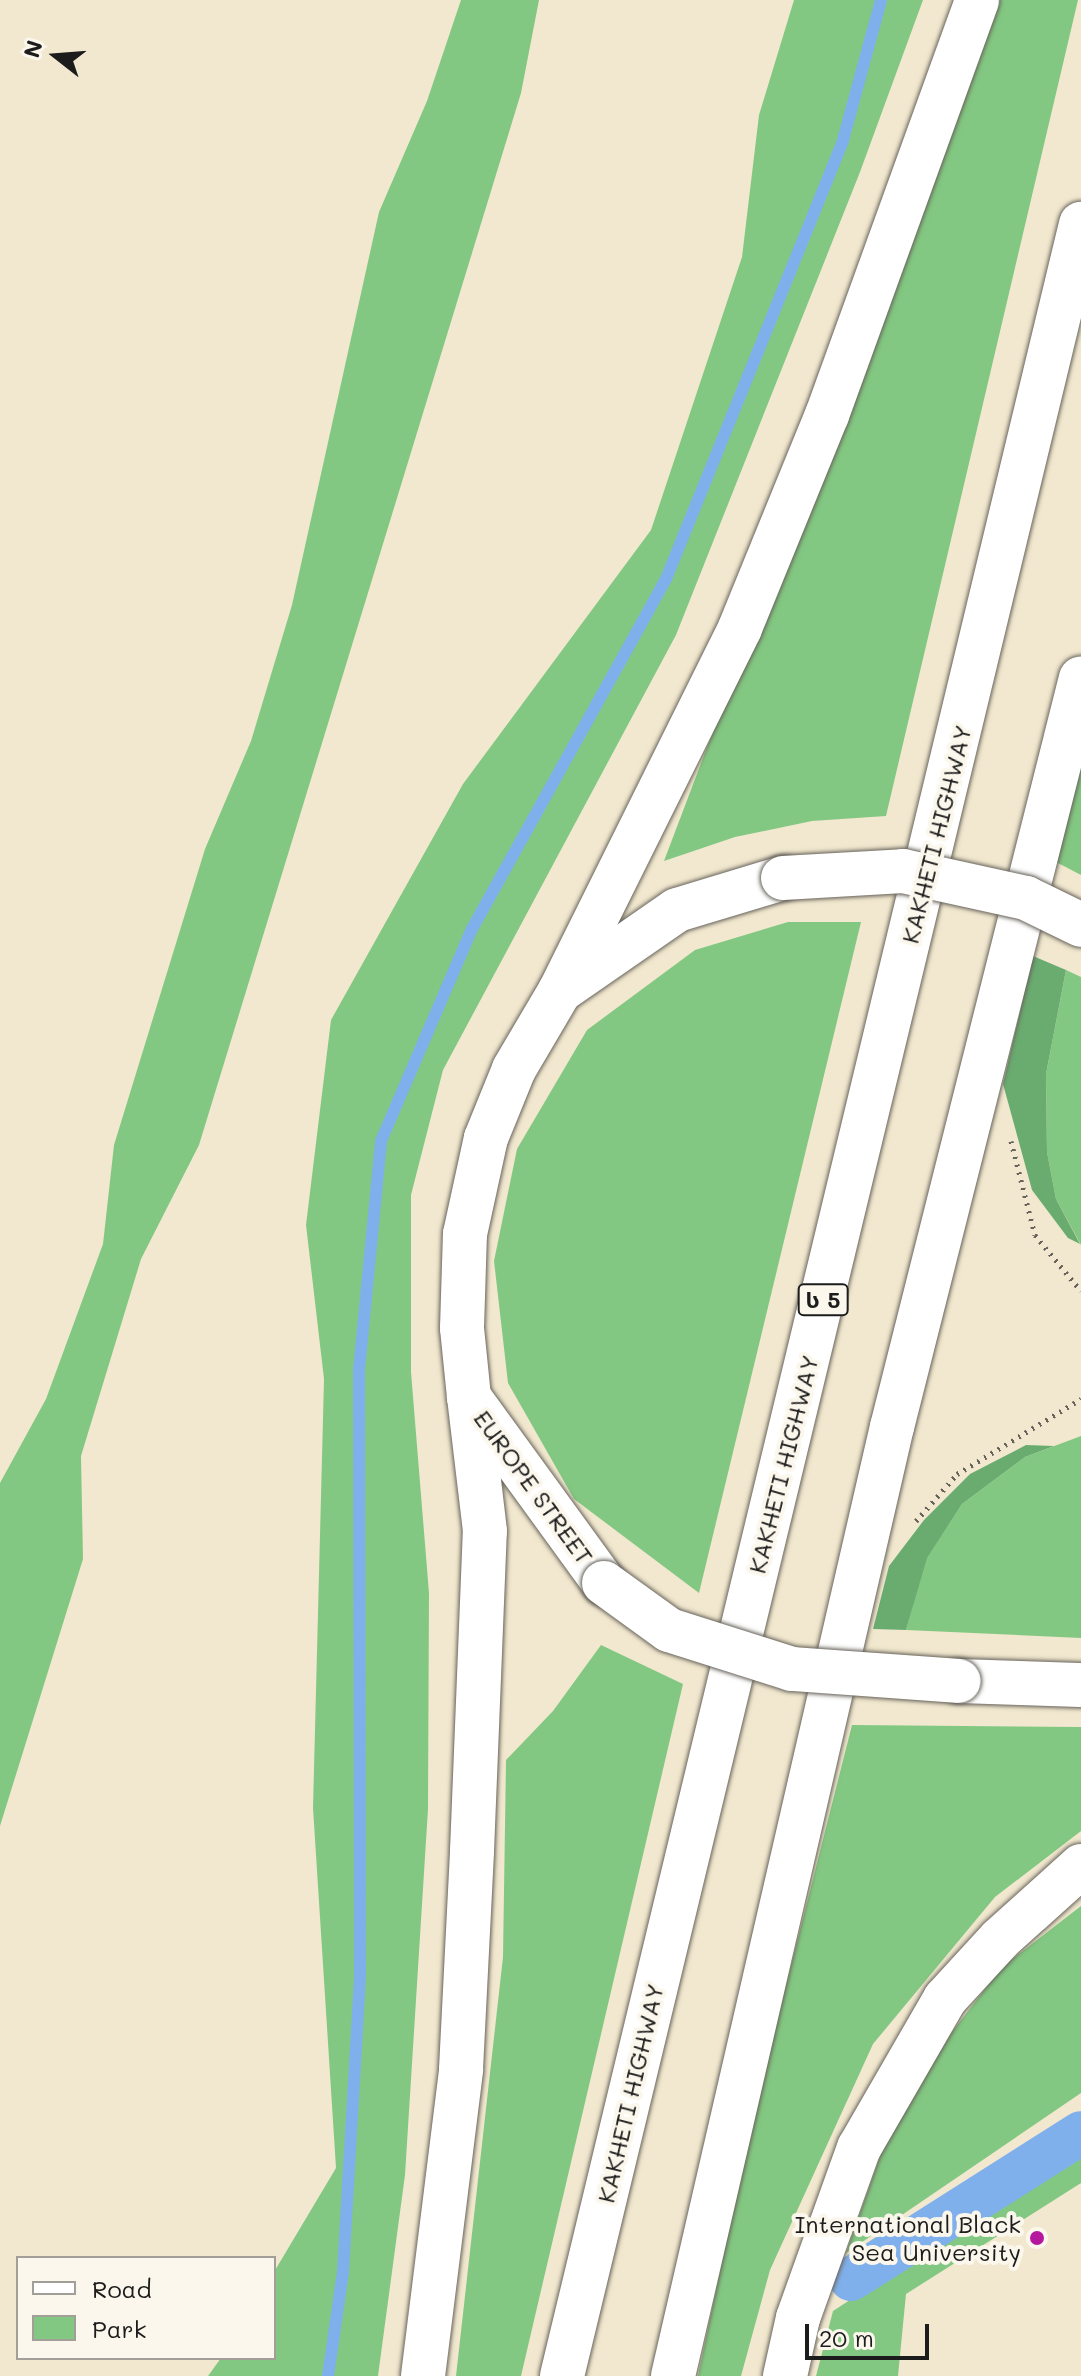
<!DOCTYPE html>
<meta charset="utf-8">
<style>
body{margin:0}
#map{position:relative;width:1081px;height:2376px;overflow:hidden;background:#f2e8cf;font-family:Mali,"Noto Sans Georgian",sans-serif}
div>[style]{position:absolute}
.green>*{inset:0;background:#83c882}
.forest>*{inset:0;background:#6aac70}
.stream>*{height:12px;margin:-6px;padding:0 6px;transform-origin:6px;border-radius:6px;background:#80b0eb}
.canal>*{height:44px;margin:-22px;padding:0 22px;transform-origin:22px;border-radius:22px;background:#80b0eb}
.path>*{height:5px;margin-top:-2.5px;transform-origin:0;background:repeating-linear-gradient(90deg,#67635b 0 2px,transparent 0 8px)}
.roads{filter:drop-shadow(0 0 2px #67635b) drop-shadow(0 0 2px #67635b)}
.primary>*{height:44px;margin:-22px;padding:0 22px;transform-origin:22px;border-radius:22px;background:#fff}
.trunk>*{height:44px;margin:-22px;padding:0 22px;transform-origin:22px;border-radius:22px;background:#fff}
.bridges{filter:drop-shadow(0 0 2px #67635b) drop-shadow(0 0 2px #67635b)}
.primary-bridge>*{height:44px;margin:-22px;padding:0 22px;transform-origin:22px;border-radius:22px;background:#fff}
.dots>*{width:22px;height:22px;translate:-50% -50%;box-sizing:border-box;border:4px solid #fbf7ec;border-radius:50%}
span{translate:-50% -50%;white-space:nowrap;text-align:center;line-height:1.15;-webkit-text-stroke:8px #fbf7ec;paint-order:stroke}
.shield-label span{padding:2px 6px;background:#fbf7ec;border:2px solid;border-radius:6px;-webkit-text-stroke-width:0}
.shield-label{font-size:22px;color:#1c1c1c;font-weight:700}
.street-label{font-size:24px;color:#1c1c1c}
.poi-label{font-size:24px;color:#1c1c1c}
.right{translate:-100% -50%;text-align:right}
.legend{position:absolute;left:16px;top:2256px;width:260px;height:104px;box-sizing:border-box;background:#fbf7ec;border:2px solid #a29f99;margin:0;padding:10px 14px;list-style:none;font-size:24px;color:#1c1c1c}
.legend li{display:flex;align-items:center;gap:16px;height:40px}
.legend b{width:40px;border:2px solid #a29f99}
.north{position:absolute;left:16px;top:16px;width:80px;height:80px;-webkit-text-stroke:6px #fbf7ec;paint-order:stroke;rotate:287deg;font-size:22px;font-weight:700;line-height:32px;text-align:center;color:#1c1c1c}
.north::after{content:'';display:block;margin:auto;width:28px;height:36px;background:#1c1c1c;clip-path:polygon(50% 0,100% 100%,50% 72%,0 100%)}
.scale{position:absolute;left:805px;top:2324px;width:124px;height:36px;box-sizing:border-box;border:4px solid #1c1c1c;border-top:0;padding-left:10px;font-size:24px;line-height:28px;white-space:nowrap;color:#1c1c1c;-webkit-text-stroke:6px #fbf7ec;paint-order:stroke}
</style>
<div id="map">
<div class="green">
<div style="clip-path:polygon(461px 0,539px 0,521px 93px,199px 1145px,141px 1259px,81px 1456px,83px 1559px,0 1826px,0 1483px,46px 1399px,103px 1244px,114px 1145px,205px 849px,251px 741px,292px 605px,379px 212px,427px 101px)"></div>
<div style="clip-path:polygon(794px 0,923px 0,860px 172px,676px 635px,443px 1070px,411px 1195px,411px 1372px,429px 1593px,428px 1809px,405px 2175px,378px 2376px,208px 2376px,221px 2358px,274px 2358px,274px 2272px,336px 2168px,313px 1808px,324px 1379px,306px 1225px,331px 1020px,463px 784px,651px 530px,742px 257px,759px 115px)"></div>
<div style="clip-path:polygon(990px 0,1078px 0,886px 816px,812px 821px,735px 837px,664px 861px)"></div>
<div style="clip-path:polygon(1081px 755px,1081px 875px,1056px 862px)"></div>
<div style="clip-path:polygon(788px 922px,861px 922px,699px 1593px,574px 1499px,508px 1383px,494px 1261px,517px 1149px,587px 1030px,695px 950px)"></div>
<div style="clip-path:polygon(1066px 970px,1081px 977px,1081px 1245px,1056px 1199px,1047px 1152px,1046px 1074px)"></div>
<div style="clip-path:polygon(1081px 1436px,1081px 1638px,906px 1630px,925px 1560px,962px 1504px,1025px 1457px)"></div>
<div style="clip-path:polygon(601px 1645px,683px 1684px,521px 2376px,456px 2376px,503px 1957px,506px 1760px,553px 1711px)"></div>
<div style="clip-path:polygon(852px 1725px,1081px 1727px,1081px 1831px,995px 1897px,873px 2044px,770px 2270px,741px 2376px,698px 2376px,751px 2124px)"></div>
<div style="clip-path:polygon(1081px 1906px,1081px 2093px,846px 2253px,883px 2148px,945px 2041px,1002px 1967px)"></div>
<div style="clip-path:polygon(1081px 2150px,1081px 2183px,906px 2294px,898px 2376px,816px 2376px,833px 2311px)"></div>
</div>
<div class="forest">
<div style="clip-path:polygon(1033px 956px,1066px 970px,1046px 1074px,1047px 1152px,1056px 1199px,1080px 1244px,1068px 1238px,1032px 1190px,1003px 1084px)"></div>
<div style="clip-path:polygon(1026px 1445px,1054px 1446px,1025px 1457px,962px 1504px,927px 1558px,906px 1630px,873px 1629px,889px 1566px,924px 1520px,970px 1474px)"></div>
</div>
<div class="stream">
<div style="left:328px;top:2376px;width:105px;rotate:-81.8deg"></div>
<div style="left:343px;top:2272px;width:296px;rotate:-86.7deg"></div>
<div style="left:360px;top:1976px;width:606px;rotate:-90.09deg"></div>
<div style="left:359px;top:1370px;width:230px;rotate:-84.5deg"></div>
<div style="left:381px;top:1141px;width:231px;rotate:-66.8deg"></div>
<div style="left:472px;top:929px;width:400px;rotate:-61deg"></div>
<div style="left:666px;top:579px;width:473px;rotate:-68deg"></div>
<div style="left:843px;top:140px;width:145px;rotate:-74.8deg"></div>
</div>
<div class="canal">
<div style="left:851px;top:2279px;width:272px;rotate:-32.4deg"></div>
</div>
<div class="path">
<div style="left:1011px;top:1141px;width:97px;rotate:75.7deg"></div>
<div style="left:1035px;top:1235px;width:72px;rotate:50.6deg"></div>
<div style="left:916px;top:1521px;width:62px;rotate:-48.9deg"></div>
<div style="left:957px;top:1474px;width:145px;rotate:-31.2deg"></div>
</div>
<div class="roads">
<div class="primary">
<div style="left:604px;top:1583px;width:230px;rotate:-126deg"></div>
<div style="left:469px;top:1397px;width:69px;rotate:-95.8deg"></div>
<div style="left:462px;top:1328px;width:94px;rotate:-88.2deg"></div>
<div style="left:465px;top:1234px;width:98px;rotate:-77.7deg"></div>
<div style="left:486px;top:1138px;width:74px;rotate:-67.9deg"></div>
<div style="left:514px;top:1069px;width:91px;rotate:-59.5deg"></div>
<div style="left:560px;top:991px;width:142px;rotate:-34.7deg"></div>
<div style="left:677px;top:910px;width:111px;rotate:-16.8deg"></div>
<div style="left:959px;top:1681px;width:122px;rotate:1.9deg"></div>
</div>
<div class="trunk">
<div style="left:560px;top:991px;width:405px;rotate:-63.6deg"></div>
<div style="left:740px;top:628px;width:230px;rotate:-67.8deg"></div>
<div style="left:827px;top:415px;width:441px;rotate:-70.1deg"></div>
<div style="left:423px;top:2376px;width:309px;rotate:-82.9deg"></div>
<div style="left:461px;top:2069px;width:218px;rotate:-87.1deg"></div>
<div style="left:472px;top:1851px;width:320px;rotate:-87.7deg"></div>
<div style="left:485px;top:1531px;width:135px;rotate:-96.8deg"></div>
<div style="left:562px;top:2376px;width:2214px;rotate:-76.44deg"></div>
<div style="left:673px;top:2376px;width:974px;rotate:-77.01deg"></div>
<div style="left:892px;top:1427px;width:772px;rotate:-75.84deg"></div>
<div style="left:785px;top:2376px;width:59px;rotate:-77.4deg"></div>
<div style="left:798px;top:2318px;width:181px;rotate:-70.3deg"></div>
<div style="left:859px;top:2148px;width:172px;rotate:-60deg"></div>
<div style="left:945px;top:1999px;width:81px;rotate:-47.5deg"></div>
<div style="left:1000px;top:1939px;width:109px;rotate:-42deg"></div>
</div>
</div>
<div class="bridges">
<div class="primary-bridge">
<div style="left:783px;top:878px;width:120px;rotate:-3.3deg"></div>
<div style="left:903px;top:871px;width:126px;rotate:12.4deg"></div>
<div style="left:1026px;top:898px;width:61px;rotate:26.1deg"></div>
<div style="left:604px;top:1583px;width:80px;rotate:35.9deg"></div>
<div style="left:669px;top:1630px;width:129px;rotate:17.6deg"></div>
<div style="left:792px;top:1669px;width:167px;rotate:4.1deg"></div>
</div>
</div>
<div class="dots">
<div style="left:1037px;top:2238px;background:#b5179e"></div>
</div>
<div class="shield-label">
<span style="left:823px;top:1300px">ს 5</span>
</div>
<div class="street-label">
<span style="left:936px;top:834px;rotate:-76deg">KAKHETI HIGHWAY</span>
<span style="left:783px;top:1464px;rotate:-76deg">KAKHETI HIGHWAY</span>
<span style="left:534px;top:1487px;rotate:54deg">EUROPE STREET</span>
<span style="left:630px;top:2093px;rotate:-77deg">KAKHETI HIGHWAY</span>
</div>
<div class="poi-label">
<span class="right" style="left:1021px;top:2238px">International Black<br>Sea University</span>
</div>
<ul class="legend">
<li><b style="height:10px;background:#fff"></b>Road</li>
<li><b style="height:22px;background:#83c882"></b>Park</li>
</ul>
<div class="north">N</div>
<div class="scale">20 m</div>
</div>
